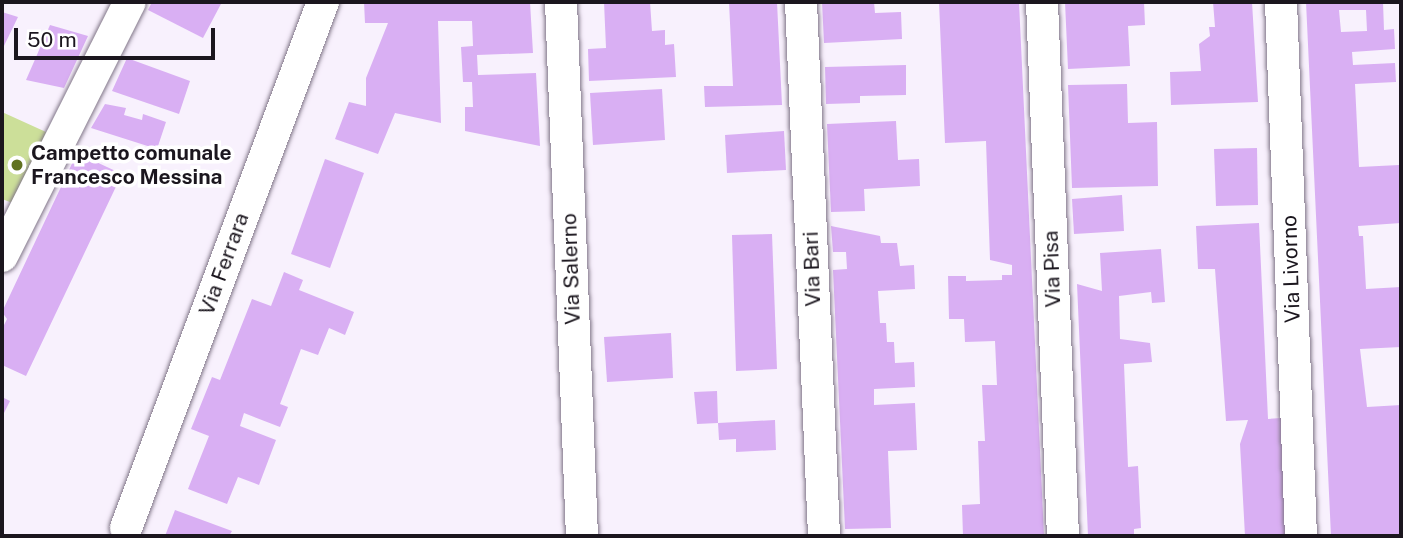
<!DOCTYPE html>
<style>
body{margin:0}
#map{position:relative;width:1403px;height:538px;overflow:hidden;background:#f8f1fd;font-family:"Public Sans",sans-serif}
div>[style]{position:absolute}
.green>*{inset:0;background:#ccdf99}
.building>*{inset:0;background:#d9aff3}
.roads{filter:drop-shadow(0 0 2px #817688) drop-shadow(0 0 2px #817688)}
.minor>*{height:32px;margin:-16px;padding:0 16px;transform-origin:16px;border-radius:16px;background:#fff}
.dots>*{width:19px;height:19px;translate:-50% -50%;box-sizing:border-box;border:4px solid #fff;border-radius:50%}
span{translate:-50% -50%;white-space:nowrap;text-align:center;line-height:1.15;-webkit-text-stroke:7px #fff;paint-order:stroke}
.poi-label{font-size:21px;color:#1b161e;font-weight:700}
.left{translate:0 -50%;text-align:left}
.street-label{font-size:21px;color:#1b161e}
.frame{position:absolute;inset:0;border:4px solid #1b161e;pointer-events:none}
.scale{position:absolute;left:14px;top:28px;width:201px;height:32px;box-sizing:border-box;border:4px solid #1b161e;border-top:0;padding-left:9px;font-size:21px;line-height:24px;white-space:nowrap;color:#1b161e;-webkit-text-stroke:5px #fff;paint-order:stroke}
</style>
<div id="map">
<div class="green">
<div style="clip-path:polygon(2px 112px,46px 132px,15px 204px,2px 199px)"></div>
</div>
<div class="building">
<div style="clip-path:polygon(152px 2px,222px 2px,203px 38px,148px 10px)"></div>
<div style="clip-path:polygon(364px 2px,530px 2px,533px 53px,477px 55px,478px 75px,536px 73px,540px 146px,465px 131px,465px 107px,473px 107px,472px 82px,463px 82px,461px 47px,473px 46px,472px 21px,438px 21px,441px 123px,395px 113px,378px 154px,335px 139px,349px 102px,366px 106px,366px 78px,388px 23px,365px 23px)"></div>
<div style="clip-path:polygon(604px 2px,650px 2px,652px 31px,665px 30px,665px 45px,674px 44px,676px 77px,589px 81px,588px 49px,606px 48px)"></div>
<div style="clip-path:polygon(729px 2px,777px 2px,782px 105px,705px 107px,704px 86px,733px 86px)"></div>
<div style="clip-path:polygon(822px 2px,874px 2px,875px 13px,901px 12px,902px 39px,824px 43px)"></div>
<div style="clip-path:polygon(939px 2px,1019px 2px,1044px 536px,963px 536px,962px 505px,980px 504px,978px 441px,985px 441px,982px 385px,997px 385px,995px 341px,965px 342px,964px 319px,949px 319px,948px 276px,966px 276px,966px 281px,1002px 280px,1002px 275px,1012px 275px,1012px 265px,990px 260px,986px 141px,945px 143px)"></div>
<div style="clip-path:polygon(1065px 2px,1144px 2px,1145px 25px,1128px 26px,1130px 66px,1068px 69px)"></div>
<div style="clip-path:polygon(1213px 2px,1252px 2px,1258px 102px,1171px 105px,1170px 72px,1201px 71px,1199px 44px,1210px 36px,1209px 27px,1215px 27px)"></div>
<div style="clip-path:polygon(evenodd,1306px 2px,1383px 2px,1384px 30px,1394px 29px,1395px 49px,1352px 52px,1353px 65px,1395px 63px,1396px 82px,1355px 84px,1359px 167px,1399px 165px,1401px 223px,1358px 226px,1359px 236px,1363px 236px,1366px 289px,1401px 287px,1401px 347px,1360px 349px,1367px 407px,1401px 405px,1401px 536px,1331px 536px,1306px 2px,1339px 10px,1366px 10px,1367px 31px,1341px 32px,1339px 10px)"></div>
<div style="clip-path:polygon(2px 12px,18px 17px,2px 50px)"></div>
<div style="clip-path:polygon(50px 25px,88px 36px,64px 88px,26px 80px)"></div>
<div style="clip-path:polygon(127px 58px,190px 81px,179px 114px,112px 91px)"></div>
<div style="clip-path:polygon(906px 65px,906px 95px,860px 96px,860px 103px,826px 104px,825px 67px)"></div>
<div style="clip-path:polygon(1127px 84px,1128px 123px,1157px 122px,1158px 186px,1072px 188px,1068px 85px)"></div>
<div style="clip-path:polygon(662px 89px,665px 140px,593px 145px,590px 93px)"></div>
<div style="clip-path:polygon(105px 104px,126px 108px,124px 115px,142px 120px,143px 114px,166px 122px,157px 149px,91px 128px)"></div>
<div style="clip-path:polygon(896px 121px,898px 160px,919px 159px,920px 186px,864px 189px,865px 211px,831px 212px,827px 124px)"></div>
<div style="clip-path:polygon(784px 131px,786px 170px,727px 173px,725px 135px)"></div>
<div style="clip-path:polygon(1257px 148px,1258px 205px,1216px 206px,1214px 149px)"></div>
<div style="clip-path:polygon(77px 153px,122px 174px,26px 376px,2px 365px,2px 329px,7px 319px,2px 312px)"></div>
<div style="clip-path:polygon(325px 159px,364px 173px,330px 268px,291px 254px)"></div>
<div style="clip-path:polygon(1122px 195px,1124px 231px,1074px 234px,1072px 199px)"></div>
<div style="clip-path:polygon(1259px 223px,1268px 419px,1281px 418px,1288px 536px,1245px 536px,1240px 444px,1248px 420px,1226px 421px,1215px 269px,1198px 269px,1196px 226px)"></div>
<div style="clip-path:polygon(831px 226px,880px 236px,881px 243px,897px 243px,900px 266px,914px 265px,915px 289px,878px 291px,880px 323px,886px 323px,887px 342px,894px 342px,895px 363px,914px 362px,915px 387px,874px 389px,874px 405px,915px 403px,917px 450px,888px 451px,891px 528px,845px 529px,833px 270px,847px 269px,846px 252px,833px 252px)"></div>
<div style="clip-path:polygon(772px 234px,777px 369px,736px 371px,732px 235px)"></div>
<div style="clip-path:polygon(1161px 249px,1165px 302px,1152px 303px,1151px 292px,1119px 296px,1120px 339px,1150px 343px,1152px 362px,1124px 364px,1128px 467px,1138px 466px,1141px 528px,1134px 529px,1134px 536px,1088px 536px,1077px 284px,1102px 291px,1100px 253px)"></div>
<div style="clip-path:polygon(284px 272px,303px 280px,299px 290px,354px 312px,345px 335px,329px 328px,318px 355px,301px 349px,280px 404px,288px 407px,280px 427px,244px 413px,240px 426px,276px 440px,259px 485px,238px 477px,227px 504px,188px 489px,209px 436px,191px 429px,212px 377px,220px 380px,252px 299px,271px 306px)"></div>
<div style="clip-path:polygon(671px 333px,673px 378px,607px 382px,604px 337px)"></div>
<div style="clip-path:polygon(717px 391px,718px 423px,697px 424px,694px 392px)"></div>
<div style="clip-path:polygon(2px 397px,10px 401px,2px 417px)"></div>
<div style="clip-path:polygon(775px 420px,776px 450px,736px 452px,736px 439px,719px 440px,718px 423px)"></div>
<div style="clip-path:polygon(175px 510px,232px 531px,229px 536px,165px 536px)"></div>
</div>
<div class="roads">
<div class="minor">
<div style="left:561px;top:2px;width:534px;rotate:87.75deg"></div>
<div style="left:801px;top:2px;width:534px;rotate:87.53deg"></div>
<div style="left:1042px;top:2px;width:534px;rotate:87.75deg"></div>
<div style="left:1281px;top:2px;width:534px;rotate:87.86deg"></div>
<div style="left:2px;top:256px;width:284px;rotate:-63.3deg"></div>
<div style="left:126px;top:528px;width:562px;rotate:-69.47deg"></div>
</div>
</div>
<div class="dots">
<div style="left:17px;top:165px;background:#617220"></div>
</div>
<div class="poi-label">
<span class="left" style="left:31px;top:165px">Campetto comunale<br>Francesco Messina</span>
</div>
<div class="street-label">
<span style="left:224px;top:264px;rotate:-70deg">Via Ferrara</span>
<span style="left:571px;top:269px;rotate:-92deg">Via Salerno</span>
<span style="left:812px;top:269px;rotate:-92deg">Via Bari</span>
<span style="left:1052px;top:269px;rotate:-92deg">Via Pisa</span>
<span style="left:1291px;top:269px;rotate:-92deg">Via Livorno</span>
</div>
<div class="frame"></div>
<div class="scale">50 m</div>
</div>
